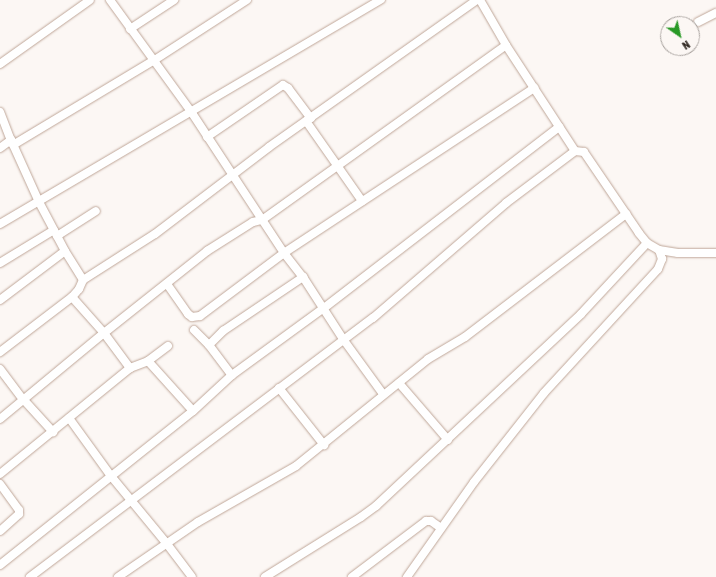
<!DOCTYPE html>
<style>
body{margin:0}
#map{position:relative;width:716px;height:577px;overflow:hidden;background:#fcf7f4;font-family:"Asap Condensed",sans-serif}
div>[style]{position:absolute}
.roads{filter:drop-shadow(0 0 1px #bfa698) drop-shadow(0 0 1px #bfa698)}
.minor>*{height:8px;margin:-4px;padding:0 4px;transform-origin:4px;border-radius:4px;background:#fff}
span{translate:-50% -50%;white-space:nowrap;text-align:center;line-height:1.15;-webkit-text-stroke:4px #fcf7f4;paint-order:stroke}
.north{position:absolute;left:660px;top:16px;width:40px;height:40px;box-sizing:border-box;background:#fcf7f4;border:1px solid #a8a29e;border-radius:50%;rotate:146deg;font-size:11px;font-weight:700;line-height:16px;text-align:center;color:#2b221c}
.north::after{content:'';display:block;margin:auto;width:14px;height:18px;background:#299926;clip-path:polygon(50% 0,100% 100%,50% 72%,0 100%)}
</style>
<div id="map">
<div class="roads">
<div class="minor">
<div style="left:110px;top:0;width:140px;rotate:54deg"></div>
<div style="left:192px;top:113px;width:168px;rotate:56.7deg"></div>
<div style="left:284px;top:253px;width:31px;rotate:52deg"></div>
<div style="left:303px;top:277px;width:74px;rotate:57.2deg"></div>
<div style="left:343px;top:339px;width:68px;rotate:54deg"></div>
<div style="left:698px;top:22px;width:20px;rotate:-27deg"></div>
<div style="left:130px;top:29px;width:53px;rotate:-33.4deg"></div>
<div style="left:0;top:64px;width:110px;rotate:-35.4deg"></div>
<div style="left:0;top:112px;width:30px;rotate:69deg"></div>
<div style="left:11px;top:140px;width:68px;rotate:65.7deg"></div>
<div style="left:39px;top:202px;width:55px;rotate:62deg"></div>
<div style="left:65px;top:251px;width:34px;rotate:58deg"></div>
<div style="left:83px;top:280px;width:10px;rotate:114deg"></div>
<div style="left:79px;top:289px;width:11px;rotate:131deg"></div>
<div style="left:72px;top:297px;width:91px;rotate:142.6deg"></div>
<div style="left:306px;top:121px;width:98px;rotate:55deg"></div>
<div style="left:207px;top:137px;width:92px;rotate:-34.4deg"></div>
<div style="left:283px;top:85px;width:6px;rotate:31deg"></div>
<div style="left:288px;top:88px;width:38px;rotate:53deg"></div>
<div style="left:13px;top:145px;width:163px;rotate:-31deg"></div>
<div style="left:153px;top:61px;width:112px;rotate:-33deg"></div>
<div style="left:0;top:148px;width:14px;rotate:-36deg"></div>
<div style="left:0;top:224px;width:442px;rotate:-30.5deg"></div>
<div style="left:57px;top:236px;width:46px;rotate:-32.7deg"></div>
<div style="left:659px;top:250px;width:19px;rotate:9deg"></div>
<div style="left:678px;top:253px;width:38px"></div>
<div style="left:0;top:263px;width:63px;rotate:-31.4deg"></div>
<div style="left:83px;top:280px;width:85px;rotate:-32.6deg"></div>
<div style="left:155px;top:234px;width:143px;rotate:-37.3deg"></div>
<div style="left:269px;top:147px;width:255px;rotate:-35.3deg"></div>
<div style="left:167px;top:284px;width:37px;rotate:55deg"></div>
<div style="left:188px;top:314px;width:5px;rotate:37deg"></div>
<div style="left:192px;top:317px;width:8px;rotate:-7deg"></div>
<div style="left:200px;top:316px;width:105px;rotate:-36.9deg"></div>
<div style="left:284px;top:253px;width:300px;rotate:-33.4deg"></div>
<div style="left:72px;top:297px;width:48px;rotate:48.4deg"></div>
<div style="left:104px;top:333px;width:44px;rotate:53.4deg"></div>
<div style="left:0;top:300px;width:81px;rotate:-37deg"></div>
<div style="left:194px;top:330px;width:21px;rotate:45deg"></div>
<div style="left:209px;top:345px;width:38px;rotate:53deg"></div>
<div style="left:209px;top:345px;width:20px;rotate:-45deg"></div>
<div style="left:223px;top:331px;width:97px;rotate:-34deg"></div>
<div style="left:148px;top:361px;width:67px;rotate:48deg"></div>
<div style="left:0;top:369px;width:38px;rotate:53deg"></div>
<div style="left:23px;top:399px;width:45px;rotate:47.7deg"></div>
<div style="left:399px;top:383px;width:75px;rotate:49.3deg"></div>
<div style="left:279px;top:388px;width:73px;rotate:51.7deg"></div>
<div style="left:69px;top:418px;width:72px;rotate:54.1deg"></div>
<div style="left:111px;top:476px;width:88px;rotate:50.5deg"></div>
<div style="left:167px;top:544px;width:41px;rotate:52.9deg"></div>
<div style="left:0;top:419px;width:135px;rotate:-39.6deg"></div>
<div style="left:104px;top:333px;width:132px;rotate:-38.5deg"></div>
<div style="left:207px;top:251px;width:54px;rotate:-32.2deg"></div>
<div style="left:253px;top:222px;width:9px;rotate:-13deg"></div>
<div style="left:262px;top:220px;width:300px;rotate:-35.6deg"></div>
<div style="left:0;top:474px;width:168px;rotate:-39.2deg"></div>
<div style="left:130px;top:368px;width:19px;rotate:-21deg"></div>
<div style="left:148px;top:361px;width:25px;rotate:-37deg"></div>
<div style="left:0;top:484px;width:32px;rotate:54deg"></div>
<div style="left:19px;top:510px;width:4px;rotate:90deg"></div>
<div style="left:19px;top:514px;width:25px;rotate:138deg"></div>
<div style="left:0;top:565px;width:247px;rotate:-38.6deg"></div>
<div style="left:193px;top:411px;width:53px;rotate:-42.7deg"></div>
<div style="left:232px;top:375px;width:114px;rotate:-36.1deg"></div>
<div style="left:324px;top:308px;width:297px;rotate:-37.6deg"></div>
<div style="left:30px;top:577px;width:430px;rotate:-37.1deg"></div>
<div style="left:373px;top:318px;width:176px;rotate:-40.8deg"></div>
<div style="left:506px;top:203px;width:86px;rotate:-37deg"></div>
<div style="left:118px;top:577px;width:97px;rotate:-34.5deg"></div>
<div style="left:198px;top:522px;width:113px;rotate:-29.7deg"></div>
<div style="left:296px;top:466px;width:170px;rotate:-39deg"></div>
<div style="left:428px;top:359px;width:43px;rotate:-30.7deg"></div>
<div style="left:465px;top:337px;width:203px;rotate:-37.4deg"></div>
<div style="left:265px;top:577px;width:113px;rotate:-32deg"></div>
<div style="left:361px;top:517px;width:19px;rotate:-36deg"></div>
<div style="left:376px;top:506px;width:281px;rotate:-43.1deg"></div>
<div style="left:581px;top:314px;width:97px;rotate:-47.1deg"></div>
<div style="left:352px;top:577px;width:93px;rotate:-37.1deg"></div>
<div style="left:426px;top:521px;width:5px"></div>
<div style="left:431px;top:521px;width:12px;rotate:35deg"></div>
<div style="left:407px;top:577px;width:116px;rotate:-54.8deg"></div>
<div style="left:474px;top:482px;width:113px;rotate:-51.8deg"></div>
<div style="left:544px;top:393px;width:168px;rotate:-47.4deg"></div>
<div style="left:658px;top:269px;width:11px;rotate:-68deg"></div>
<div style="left:662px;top:259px;width:9px;rotate:-108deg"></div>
<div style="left:659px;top:250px;width:14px;rotate:-150deg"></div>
<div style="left:647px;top:243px;width:13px;rotate:-129deg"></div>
<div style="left:639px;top:233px;width:98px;rotate:-124.2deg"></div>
<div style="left:584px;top:152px;width:9px;rotate:-174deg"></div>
<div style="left:575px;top:151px;width:126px;rotate:-123.1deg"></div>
<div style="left:506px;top:45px;width:52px;rotate:-120deg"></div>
</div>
</div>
<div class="north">N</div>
</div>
